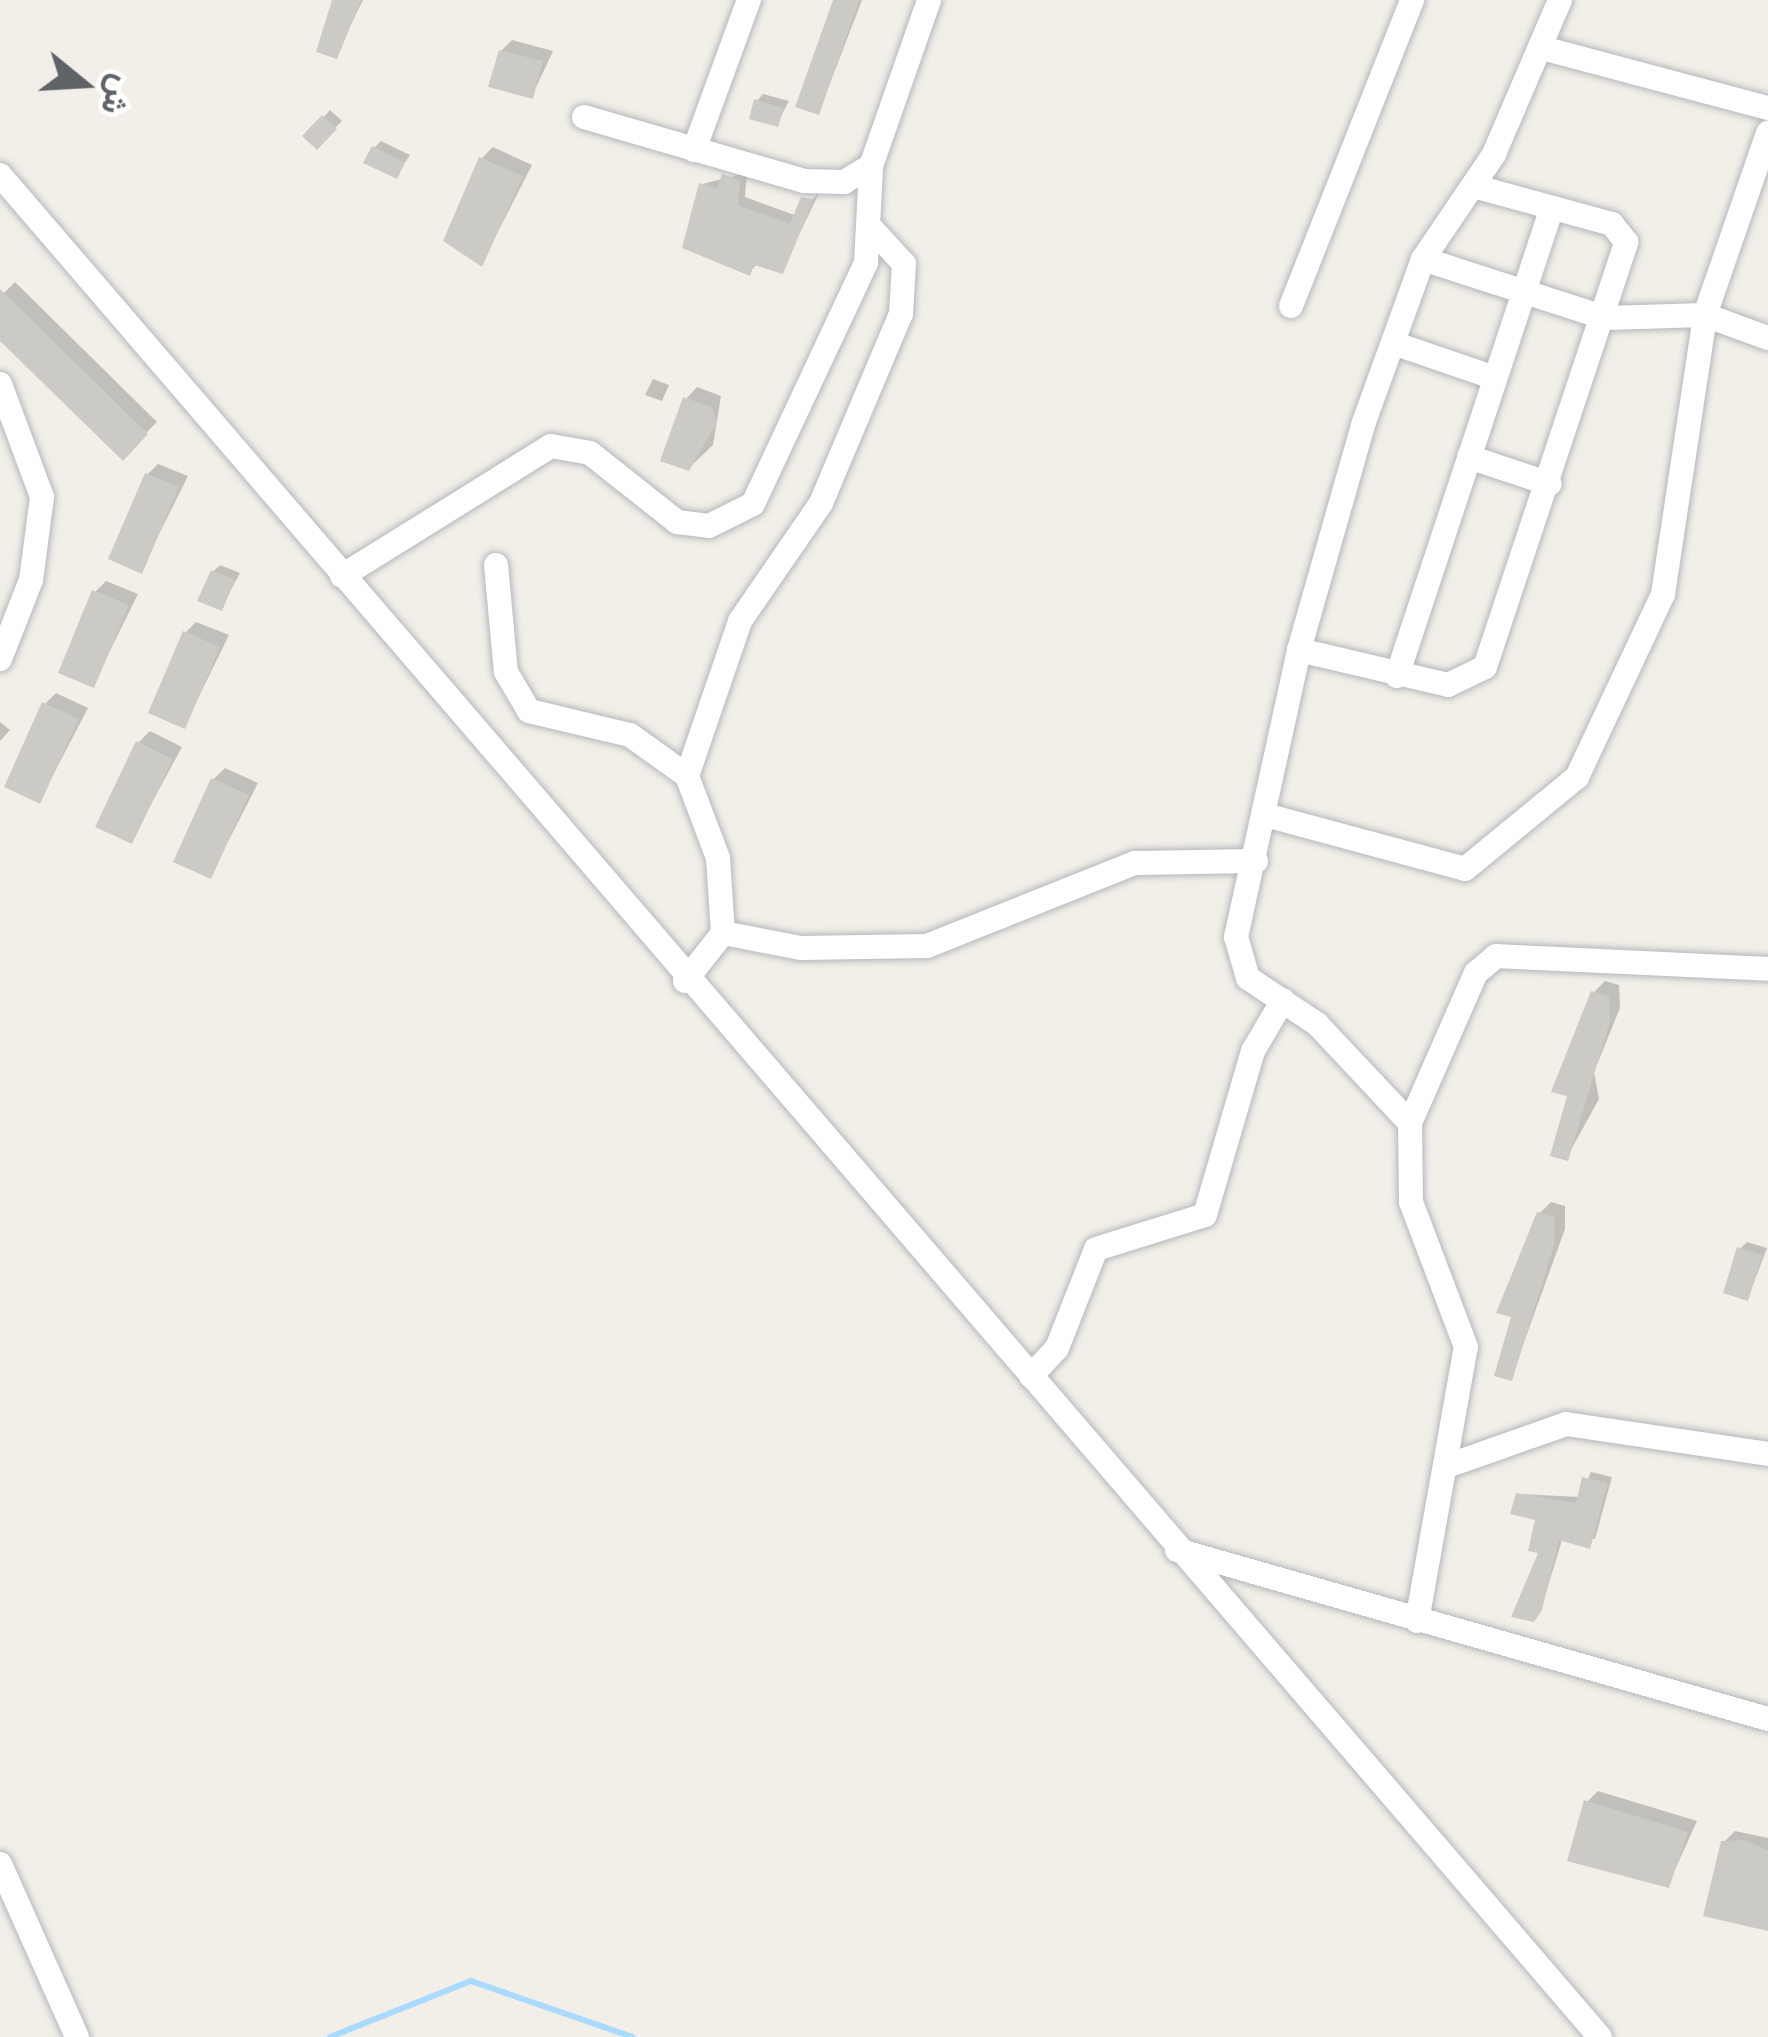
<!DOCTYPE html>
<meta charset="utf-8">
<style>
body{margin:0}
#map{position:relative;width:1768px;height:2037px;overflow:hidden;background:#f1efe8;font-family:"Golos Text",Vazirmatn,sans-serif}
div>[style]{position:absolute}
.shadow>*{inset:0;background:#0003}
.stream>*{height:6px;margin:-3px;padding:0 3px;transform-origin:3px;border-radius:3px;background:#aadaff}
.building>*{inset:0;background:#cccac5}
.roads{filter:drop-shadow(0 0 3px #b5b8bc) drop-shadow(0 0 3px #b5b8bc)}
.minor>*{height:24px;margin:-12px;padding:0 12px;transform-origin:12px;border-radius:12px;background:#fff}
span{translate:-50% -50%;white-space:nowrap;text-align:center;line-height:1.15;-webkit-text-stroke:9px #fff;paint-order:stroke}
.north{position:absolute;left:24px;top:24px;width:120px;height:120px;-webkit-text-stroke:9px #fff;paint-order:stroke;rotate:108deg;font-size:33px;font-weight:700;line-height:48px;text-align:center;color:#5f6368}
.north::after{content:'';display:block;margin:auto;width:42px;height:54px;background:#5f6368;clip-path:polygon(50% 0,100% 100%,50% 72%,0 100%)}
</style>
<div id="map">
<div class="shadow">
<div style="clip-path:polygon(335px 0,363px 0,336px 55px)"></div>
<div style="clip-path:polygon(836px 0,862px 0,819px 112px)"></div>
<div style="clip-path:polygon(512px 40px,553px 51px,532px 96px,501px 51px)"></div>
<div style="clip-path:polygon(763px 94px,789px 101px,777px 124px,757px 101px)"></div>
<div style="clip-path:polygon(330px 110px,342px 121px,317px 146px,307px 136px)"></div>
<div style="clip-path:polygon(381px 141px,410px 155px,396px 176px,374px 148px)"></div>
<div style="clip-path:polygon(493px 147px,532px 165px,482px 263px,482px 158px)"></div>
<div style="clip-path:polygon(747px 173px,745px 197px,797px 216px,820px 191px,782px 270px,758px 263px,749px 273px,702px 184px)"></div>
<div style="clip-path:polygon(15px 282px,157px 422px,123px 456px,0 338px,0 297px)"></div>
<div style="clip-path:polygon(653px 379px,669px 385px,662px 401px,645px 395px)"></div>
<div style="clip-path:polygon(697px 387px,721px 396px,713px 445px,689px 468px,686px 399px)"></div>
<div style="clip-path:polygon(158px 464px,188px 476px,141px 570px,147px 475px)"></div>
<div style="clip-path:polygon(220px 565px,240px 573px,221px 608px,213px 572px)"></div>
<div style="clip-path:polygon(106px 581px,138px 594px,93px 685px,95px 592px)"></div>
<div style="clip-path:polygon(196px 622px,229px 635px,185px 725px,185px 633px)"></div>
<div style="clip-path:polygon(56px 693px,88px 708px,40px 800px,45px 704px)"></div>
<div style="clip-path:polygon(0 722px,10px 730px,0 741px)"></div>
<div style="clip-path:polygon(150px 731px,182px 747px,131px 841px,139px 742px)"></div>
<div style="clip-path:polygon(225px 768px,258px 783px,211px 875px,214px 779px)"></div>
<div style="clip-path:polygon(1605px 981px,1619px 985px,1620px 1008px,1594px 1072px,1599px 1099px,1567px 1157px,1594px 992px)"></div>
<div style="clip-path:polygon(1551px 1202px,1565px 1206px,1565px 1229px,1511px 1378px,1540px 1213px)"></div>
<div style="clip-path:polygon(1747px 1242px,1767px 1248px,1748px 1298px,1740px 1249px)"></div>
<div style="clip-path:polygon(1591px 1472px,1612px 1477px,1595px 1539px,1563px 1537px,1540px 1612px,1539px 1518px,1519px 1494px,1580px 1497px)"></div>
<div style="clip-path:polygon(1598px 1791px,1697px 1821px,1668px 1885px,1587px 1802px)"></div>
<div style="clip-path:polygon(1735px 1831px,1768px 1838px,1768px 1928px,1724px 1842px)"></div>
</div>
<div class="stream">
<div style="left:330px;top:2037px;width:152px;rotate:-21.7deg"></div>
<div style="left:471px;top:1981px;width:171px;rotate:19.1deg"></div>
</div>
<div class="building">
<div style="clip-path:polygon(332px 0,361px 0,337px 59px,316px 52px)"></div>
<div style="clip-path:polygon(833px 0,859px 0,819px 115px,795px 107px)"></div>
<div style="clip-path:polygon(499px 50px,543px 61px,533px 99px,488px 87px)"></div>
<div style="clip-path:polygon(754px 99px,784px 108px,778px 127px,749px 119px)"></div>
<div style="clip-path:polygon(322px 115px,337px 129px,317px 150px,302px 136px)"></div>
<div style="clip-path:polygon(372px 146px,405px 163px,397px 179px,363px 163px)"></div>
<div style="clip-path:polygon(479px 157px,523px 176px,482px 267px,443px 241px)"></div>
<div style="clip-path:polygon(722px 174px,740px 180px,738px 205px,790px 224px,801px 197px,814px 199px,783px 274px,754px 265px,750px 276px,682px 248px,699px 183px,717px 189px)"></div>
<div style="clip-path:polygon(0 289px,148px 434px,123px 461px,0 341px)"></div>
<div style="clip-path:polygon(683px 397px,712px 407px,717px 422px,689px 471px,660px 461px)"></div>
<div style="clip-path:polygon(145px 473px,179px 487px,142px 574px,108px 559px)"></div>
<div style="clip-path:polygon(211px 570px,235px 580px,222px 611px,197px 601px)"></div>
<div style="clip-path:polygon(92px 590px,129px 605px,94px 688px,58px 673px)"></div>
<div style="clip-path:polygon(183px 631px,220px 647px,185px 729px,148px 713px)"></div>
<div style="clip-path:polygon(42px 702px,79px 719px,40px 804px,4px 787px)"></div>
<div style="clip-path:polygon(136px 741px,173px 759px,132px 844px,95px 827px)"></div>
<div style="clip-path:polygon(211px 778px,249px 795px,211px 879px,173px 862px)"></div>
<div style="clip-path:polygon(1591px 991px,1609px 996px,1610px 1021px,1568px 1161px,1550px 1156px,1567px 1096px,1551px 1092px)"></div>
<div style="clip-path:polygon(1537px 1212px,1555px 1216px,1555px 1242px,1512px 1381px,1494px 1376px,1511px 1317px,1496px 1313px)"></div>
<div style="clip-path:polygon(1737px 1247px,1762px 1255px,1748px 1301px,1723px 1293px)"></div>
<div style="clip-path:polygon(1582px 1477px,1608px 1483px,1590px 1549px,1559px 1540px,1542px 1610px,1534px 1622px,1511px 1617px,1538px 1553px,1528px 1551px,1535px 1520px,1510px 1514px,1516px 1493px,1576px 1503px)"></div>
<div style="clip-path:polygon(1584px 1800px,1688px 1832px,1669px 1888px,1567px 1861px)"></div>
<div style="clip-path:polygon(1744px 1840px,1768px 1850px,1768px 1931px,1703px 1916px,1721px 1841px)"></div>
</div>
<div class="roads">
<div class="minor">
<div style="left:1542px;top:48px;width:234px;rotate:14.9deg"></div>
<div style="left:584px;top:117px;width:229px;rotate:16.2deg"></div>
<div style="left:804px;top:181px;width:40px;rotate:1.4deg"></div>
<div style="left:844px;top:182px;width:31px;rotate:-31deg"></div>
<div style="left:694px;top:150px;width:160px;rotate:-69.9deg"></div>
<div style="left:0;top:175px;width:2455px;rotate:49.33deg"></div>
<div style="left:1423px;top:259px;width:192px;rotate:17.9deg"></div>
<div style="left:1606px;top:318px;width:99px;rotate:-1.7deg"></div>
<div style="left:1705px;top:315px;width:67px;rotate:20.1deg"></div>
<div style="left:1291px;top:306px;width:329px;rotate:-68.4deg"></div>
<div style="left:1393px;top:343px;width:108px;rotate:18.9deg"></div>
<div style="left:0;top:384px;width:121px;rotate:69.6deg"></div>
<div style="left:42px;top:497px;width:84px;rotate:97.5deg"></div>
<div style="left:31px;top:580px;width:85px;rotate:111.4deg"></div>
<div style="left:1469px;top:457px;width:85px;rotate:18.4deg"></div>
<div style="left:496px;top:565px;width:107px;rotate:84.7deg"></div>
<div style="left:506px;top:672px;width:45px;rotate:59.5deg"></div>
<div style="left:529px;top:711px;width:104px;rotate:13.4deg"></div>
<div style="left:630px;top:735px;width:70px;rotate:35.7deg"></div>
<div style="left:687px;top:776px;width:88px;rotate:69.3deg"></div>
<div style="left:718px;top:858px;width:75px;rotate:86.2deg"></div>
<div style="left:342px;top:576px;width:246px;rotate:-31.9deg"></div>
<div style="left:551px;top:446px;width:40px;rotate:10deg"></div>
<div style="left:590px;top:453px;width:111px;rotate:38.4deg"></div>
<div style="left:677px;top:522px;width:32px;rotate:7deg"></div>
<div style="left:709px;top:526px;width:49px;rotate:-26.6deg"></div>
<div style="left:753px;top:504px;width:266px;rotate:-64.9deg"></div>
<div style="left:866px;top:263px;width:97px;rotate:-87deg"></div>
<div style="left:871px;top:166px;width:176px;rotate:-70.7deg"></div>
<div style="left:1299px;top:650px;width:153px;rotate:13.2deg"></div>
<div style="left:1448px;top:685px;width:41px;rotate:-25.9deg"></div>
<div style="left:1485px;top:667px;width:448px;rotate:-71.6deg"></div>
<div style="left:1626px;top:242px;width:23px;rotate:-128deg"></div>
<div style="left:1612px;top:224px;width:144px;rotate:-164.7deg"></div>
<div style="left:1397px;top:676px;width:493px;rotate:-71.7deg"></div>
<div style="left:687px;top:776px;width:164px;rotate:-71.1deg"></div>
<div style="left:740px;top:621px;width:143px;rotate:-55.5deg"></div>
<div style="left:821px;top:503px;width:205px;rotate:-67.1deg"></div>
<div style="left:901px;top:314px;width:50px;rotate:-86.6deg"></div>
<div style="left:904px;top:264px;width:45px;rotate:-132.3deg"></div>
<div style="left:1269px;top:816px;width:203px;rotate:15.1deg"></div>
<div style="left:1465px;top:869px;width:145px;rotate:-39.4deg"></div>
<div style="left:1577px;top:777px;width:202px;rotate:-64.8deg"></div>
<div style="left:1663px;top:594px;width:282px;rotate:-81.4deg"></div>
<div style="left:1705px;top:315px;width:193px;rotate:-70.9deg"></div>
<div style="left:685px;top:981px;width:61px;rotate:-51.6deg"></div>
<div style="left:723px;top:933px;width:79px;rotate:10.9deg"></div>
<div style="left:801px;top:948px;width:126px;rotate:-0.9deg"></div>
<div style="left:927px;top:946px;width:224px;rotate:-21.8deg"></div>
<div style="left:1135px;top:863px;width:121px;rotate:-0.9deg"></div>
<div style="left:1410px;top:1123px;width:164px;rotate:-66.3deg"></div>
<div style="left:1476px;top:973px;width:26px;rotate:-40deg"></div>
<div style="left:1496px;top:956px;width:272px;rotate:2.7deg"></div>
<div style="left:1031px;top:1376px;width:38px;rotate:-47deg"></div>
<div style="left:1057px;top:1348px;width:106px;rotate:-68.5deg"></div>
<div style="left:1096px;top:1249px;width:114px;rotate:-17.3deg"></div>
<div style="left:1205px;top:1215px;width:171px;rotate:-73.7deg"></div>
<div style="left:1253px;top:1051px;width:59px;rotate:-59.5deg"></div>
<div style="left:1447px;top:1466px;width:126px;rotate:-19.4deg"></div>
<div style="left:1566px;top:1424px;width:204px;rotate:8.4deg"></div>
<div style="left:1177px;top:1550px;width:615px;rotate:15.96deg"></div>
<div style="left:1417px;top:1621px;width:278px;rotate:-79.9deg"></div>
<div style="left:1466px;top:1347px;width:155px;rotate:-110.8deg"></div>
<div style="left:1411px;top:1202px;width:79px;rotate:-90.7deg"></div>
<div style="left:1410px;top:1123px;width:136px;rotate:-133.2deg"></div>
<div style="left:1317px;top:1024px;width:83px;rotate:-146.3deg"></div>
<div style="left:1248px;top:978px;width:43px;rotate:-106.3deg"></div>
<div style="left:1236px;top:937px;width:294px;rotate:-77.6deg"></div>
<div style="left:1299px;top:650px;width:237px;rotate:-74.1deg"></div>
<div style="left:1364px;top:422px;width:173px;rotate:-70.1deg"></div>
<div style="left:1423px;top:259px;width:127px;rotate:-55.9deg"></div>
<div style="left:1494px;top:154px;width:168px;rotate:-66.8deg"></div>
<div style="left:0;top:1864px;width:189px;rotate:66deg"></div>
</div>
</div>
<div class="north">ش</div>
</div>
